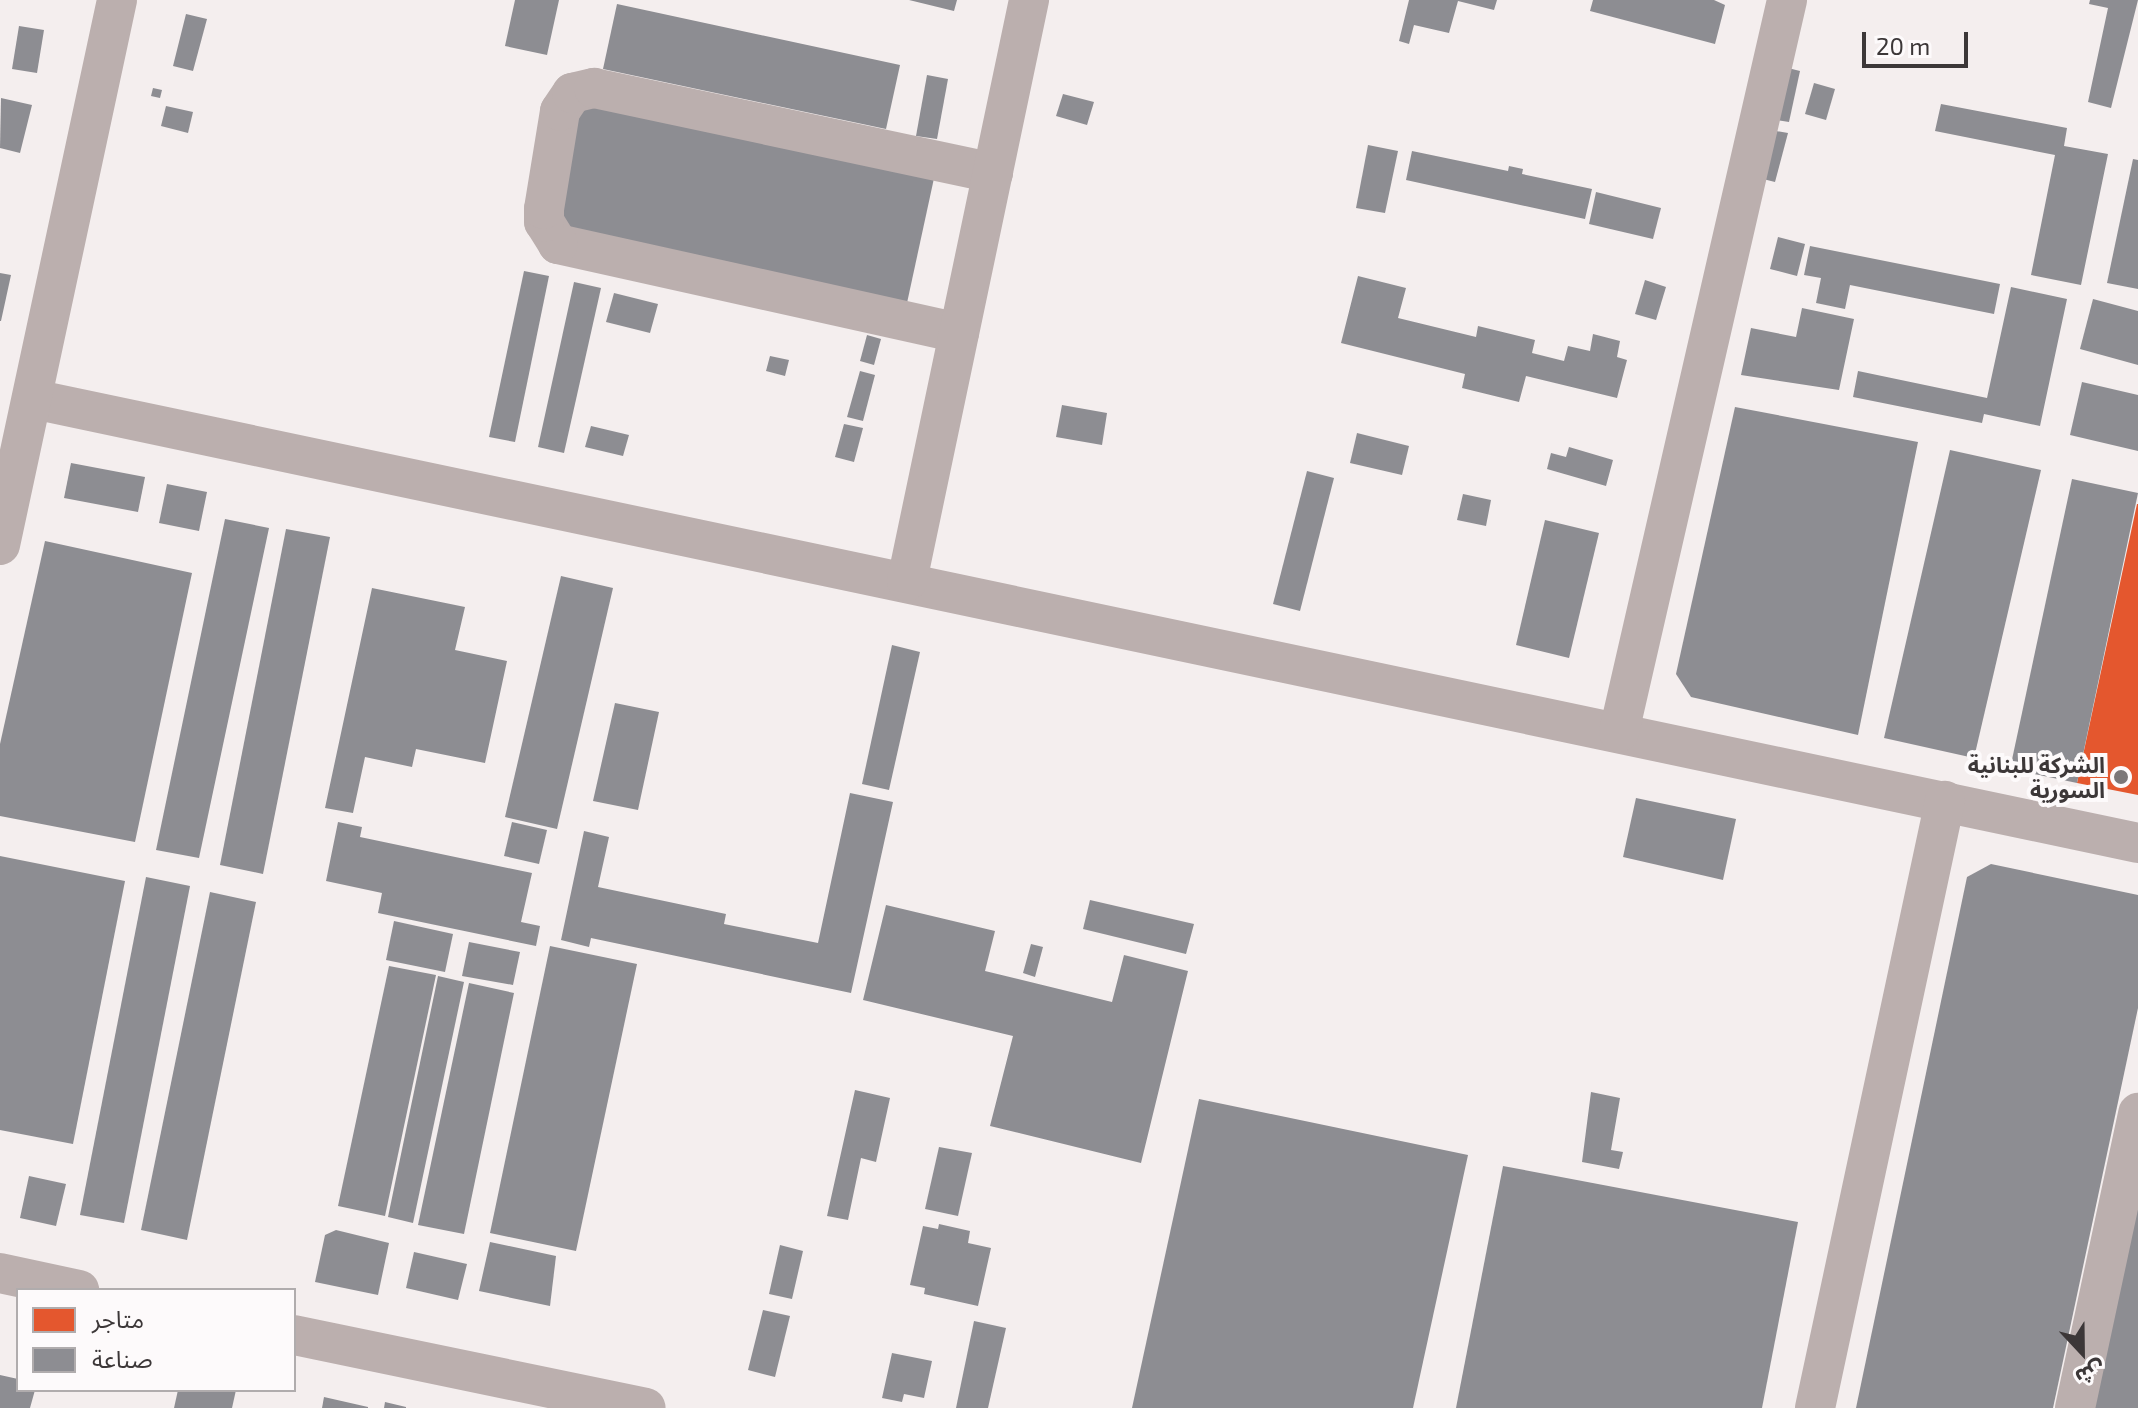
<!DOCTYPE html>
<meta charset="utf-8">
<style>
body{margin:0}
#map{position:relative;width:2138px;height:1408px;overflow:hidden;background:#f4eeee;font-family:"Exo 2","Noto Sans Arabic",sans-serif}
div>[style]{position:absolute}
.shops>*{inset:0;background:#e4572e}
.industry>*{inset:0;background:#8d8d92}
.minor>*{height:40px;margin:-20px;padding:0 20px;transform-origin:20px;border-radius:20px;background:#bbafae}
.dots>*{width:22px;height:22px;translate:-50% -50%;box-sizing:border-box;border:4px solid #fdfafb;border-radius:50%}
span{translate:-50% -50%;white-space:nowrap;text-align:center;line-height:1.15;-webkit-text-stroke:8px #fdfafb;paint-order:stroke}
.poi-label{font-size:22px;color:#3c3738;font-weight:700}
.right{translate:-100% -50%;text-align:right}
.legend{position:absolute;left:16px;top:1288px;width:280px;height:104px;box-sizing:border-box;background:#fdfafb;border:2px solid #b0acad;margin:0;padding:10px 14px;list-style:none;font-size:24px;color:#3c3738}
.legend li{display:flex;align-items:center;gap:16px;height:40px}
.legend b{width:40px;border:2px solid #b0acad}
.north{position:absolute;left:2042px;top:1312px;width:80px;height:80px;-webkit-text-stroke:6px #fdfafb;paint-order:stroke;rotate:158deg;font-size:22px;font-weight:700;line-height:32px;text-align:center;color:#3c3738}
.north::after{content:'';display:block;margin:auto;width:28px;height:36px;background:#3c3738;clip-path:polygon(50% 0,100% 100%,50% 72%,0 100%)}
.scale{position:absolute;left:1862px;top:32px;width:106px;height:36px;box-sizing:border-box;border:4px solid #3c3738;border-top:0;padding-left:10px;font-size:24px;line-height:28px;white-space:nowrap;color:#3c3738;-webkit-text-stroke:6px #fdfafb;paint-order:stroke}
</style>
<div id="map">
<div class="shops">
<div style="clip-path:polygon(2137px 504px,2138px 504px,2138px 795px,2077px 783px)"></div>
</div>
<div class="industry">
<div style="clip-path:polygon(515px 0,559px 0,547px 55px,505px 46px)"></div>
<div style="clip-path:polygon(909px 0,957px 0,954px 11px)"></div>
<div style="clip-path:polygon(1409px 0,1497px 0,1494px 10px,1458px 1px,1449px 33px,1414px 25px,1409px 44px,1399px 41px)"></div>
<div style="clip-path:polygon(1593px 0,1714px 0,1725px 5px,1715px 44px,1590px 11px)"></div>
<div style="clip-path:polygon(2090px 0,2138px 0,2111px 108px,2088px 102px,2108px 8px,2089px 4px)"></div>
<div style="clip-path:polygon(617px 4px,900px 65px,886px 129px,603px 69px)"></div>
<div style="clip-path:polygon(186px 14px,207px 19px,193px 71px,173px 66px)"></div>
<div style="clip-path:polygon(19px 26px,44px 30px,37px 73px,12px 69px)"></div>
<div style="clip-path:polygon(1788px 68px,1800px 71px,1789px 122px,1776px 120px)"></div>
<div style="clip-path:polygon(927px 75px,948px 79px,937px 139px,916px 136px)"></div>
<div style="clip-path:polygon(1814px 83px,1835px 89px,1826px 120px,1805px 114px)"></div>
<div style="clip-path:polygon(153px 88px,162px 90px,160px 98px,151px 96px)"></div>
<div style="clip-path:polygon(1063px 94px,1094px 102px,1087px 125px,1056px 116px)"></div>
<div style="clip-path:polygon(1px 98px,32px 105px,20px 153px,0 148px)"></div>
<div style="clip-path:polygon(596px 98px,936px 169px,907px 303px,556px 230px,574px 109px)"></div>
<div style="clip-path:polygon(1941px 104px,2067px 128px,2064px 146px,2108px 154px,2081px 285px,2031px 275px,2055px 155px,1935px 131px)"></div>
<div style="clip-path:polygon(166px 106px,193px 112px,188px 133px,161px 126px)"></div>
<div style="clip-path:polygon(1776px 131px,1788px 133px,1775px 182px,1763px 179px)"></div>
<div style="clip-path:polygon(1368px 145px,1398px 151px,1385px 213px,1356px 208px)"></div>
<div style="clip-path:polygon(1412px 151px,1508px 171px,1509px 166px,1523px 169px,1522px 174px,1592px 189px,1585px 219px,1406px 180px)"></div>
<div style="clip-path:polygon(2133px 159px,2138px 160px,2138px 289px,2107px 283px)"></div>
<div style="clip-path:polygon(1596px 192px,1661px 208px,1653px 239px,1589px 224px)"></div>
<div style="clip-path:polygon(1778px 237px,1805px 244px,1797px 276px,1770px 269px)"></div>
<div style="clip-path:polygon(1810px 246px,2000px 284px,1994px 314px,1850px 285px,1845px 309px,1816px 303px,1821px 278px,1804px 275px)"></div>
<div style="clip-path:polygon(524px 271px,549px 276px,515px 442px,489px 437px)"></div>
<div style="clip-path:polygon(0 273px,11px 275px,1px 321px,0 321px)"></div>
<div style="clip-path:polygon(1358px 276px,1406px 288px,1398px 318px,1476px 337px,1478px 326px,1535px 340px,1532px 353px,1564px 361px,1568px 346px,1590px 351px,1593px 334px,1620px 341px,1617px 357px,1627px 360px,1617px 398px,1526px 376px,1519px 402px,1462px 388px,1465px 374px,1341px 343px)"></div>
<div style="clip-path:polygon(1645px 280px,1666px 287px,1656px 320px,1635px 314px)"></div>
<div style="clip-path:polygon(574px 282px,601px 288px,564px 453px,538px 447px)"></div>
<div style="clip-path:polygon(2011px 287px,2067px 299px,2040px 426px,1984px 414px,1982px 423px,1853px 397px,1858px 371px,1987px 398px)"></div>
<div style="clip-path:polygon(614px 293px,658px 304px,650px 333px,606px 322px)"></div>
<div style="clip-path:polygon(2093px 299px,2138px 311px,2138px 365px,2080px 349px)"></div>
<div style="clip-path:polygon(1802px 308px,1854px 319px,1839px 390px,1741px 375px,1751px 328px,1796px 337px)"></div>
<div style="clip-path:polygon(867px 335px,881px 339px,874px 365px,860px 361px)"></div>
<div style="clip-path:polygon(770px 356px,789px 360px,785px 376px,766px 371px)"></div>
<div style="clip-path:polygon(860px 371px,875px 375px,863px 421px,847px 417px)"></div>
<div style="clip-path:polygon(2082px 382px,2138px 395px,2138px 451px,2070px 435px)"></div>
<div style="clip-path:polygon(1062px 405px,1107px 413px,1102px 445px,1056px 437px)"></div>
<div style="clip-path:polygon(1735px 407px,1918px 442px,1858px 735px,1691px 697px,1676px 674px)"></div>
<div style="clip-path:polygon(844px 424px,863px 428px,854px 462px,835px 457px)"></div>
<div style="clip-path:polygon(591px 426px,629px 435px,623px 456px,585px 447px)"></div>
<div style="clip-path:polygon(1357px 433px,1409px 446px,1402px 475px,1350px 463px)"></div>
<div style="clip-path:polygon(1569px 447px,1613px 460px,1606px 486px,1547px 469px,1551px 453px,1566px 457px)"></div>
<div style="clip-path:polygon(1950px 450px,2041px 470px,1974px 758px,1884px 738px)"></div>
<div style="clip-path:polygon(71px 463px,145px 477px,138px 512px,64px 498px)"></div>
<div style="clip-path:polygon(1307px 471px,1334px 478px,1300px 611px,1273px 604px)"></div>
<div style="clip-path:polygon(2072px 479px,2138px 493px,2077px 783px,2010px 769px)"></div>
<div style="clip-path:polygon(167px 484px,207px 492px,199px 531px,159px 523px)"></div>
<div style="clip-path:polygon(1463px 494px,1491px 500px,1486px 526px,1457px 520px)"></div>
<div style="clip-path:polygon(225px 519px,269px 528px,199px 858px,156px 850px)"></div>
<div style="clip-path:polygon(1545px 520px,1599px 533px,1569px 658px,1516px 645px)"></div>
<div style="clip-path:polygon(286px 529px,330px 537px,263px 874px,220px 865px)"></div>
<div style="clip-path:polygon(45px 541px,192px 573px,135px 842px,0 816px,0 744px)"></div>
<div style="clip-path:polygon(561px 576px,613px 588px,557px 829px,505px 817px)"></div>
<div style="clip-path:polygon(372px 588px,465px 607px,455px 650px,507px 661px,485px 763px,416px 749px,412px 767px,365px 757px,353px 813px,325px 808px)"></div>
<div style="clip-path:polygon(892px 645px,920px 652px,889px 790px,862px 784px)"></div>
<div style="clip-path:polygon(615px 703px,659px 712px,638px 810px,593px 801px)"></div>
<div style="clip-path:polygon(850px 793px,893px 802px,851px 993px,591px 938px,589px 947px,561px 940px,584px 831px,609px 837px,598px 887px,726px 914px,724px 924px,818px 943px)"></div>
<div style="clip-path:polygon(1636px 798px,1736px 819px,1723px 880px,1623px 857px)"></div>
<div style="clip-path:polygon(338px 822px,362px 827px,360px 837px,532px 873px,521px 922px,540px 926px,536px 946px,378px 913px,382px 893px,326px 881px)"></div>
<div style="clip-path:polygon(512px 822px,547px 830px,539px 864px,504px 856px)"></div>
<div style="clip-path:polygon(0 856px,125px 881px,73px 1144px,0 1130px)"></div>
<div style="clip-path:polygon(1991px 864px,2138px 895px,2138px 1008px,2053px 1408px,1856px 1408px,1967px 877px)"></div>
<div style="clip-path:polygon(146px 877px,190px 886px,124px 1223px,80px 1215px)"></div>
<div style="clip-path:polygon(210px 892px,256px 902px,187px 1240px,141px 1230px)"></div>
<div style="clip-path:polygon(1090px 900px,1194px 924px,1186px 954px,1083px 929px)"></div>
<div style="clip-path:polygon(886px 905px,995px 931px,985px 971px,1112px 1002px,1124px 955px,1188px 971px,1141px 1163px,990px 1126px,1013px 1036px,863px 1000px)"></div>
<div style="clip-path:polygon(394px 921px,453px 934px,445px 972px,386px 960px)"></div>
<div style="clip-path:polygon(469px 942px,520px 952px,513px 985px,462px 976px)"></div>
<div style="clip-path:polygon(1031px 944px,1043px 947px,1035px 977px,1023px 973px)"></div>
<div style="clip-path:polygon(550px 946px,637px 964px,576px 1251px,490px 1233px)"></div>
<div style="clip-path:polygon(389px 966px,436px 975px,385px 1216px,338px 1206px)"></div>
<div style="clip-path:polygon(438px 976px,464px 982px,413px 1223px,388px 1217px)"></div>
<div style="clip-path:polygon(469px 983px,514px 993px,464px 1234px,418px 1225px)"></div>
<div style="clip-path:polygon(855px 1090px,890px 1098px,876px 1162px,861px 1158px,848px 1220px,827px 1216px)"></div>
<div style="clip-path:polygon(1591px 1092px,1620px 1098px,1611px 1150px,1623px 1152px,1619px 1169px,1582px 1162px)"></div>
<div style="clip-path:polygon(1199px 1099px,1468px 1155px,1413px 1408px,1132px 1408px)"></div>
<div style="clip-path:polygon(939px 1147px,972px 1153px,958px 1216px,925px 1209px)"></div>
<div style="clip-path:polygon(1503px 1166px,1798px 1222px,1762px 1408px,1456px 1408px)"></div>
<div style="clip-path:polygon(2138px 1167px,2138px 1408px,2087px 1408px)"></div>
<div style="clip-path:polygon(29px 1176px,66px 1184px,56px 1226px,20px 1218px)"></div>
<div style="clip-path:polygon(939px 1224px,970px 1231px,968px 1243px,991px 1248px,978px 1306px,924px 1294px,925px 1288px,910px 1285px,923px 1226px,938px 1229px)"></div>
<div style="clip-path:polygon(336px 1230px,389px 1243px,378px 1295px,315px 1282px,325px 1235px)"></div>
<div style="clip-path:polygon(490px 1242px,556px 1256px,550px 1306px,479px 1291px)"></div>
<div style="clip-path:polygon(780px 1245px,803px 1251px,792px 1299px,769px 1294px)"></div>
<div style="clip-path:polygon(414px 1252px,467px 1264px,458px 1300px,406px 1288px)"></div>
<div style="clip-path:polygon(763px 1310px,790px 1316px,775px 1377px,748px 1370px)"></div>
<div style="clip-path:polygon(974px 1321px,1006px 1328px,988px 1408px,956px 1408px)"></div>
<div style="clip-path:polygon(892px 1353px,932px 1361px,924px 1398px,904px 1394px,902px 1402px,882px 1398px)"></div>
<div style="clip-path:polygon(0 1375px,18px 1379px,18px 1390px,35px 1390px,30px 1408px,0 1408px)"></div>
<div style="clip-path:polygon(178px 1390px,236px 1390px,232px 1408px,174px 1408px)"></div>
<div style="clip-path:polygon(324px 1397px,368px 1407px,368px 1408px,322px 1408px)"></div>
<div style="clip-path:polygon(385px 1402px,406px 1407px,406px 1408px,384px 1408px)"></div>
</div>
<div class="minor">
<div style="left:959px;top:333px;width:411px;rotate:-167.5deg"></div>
<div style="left:558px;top:244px;width:26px;rotate:-122deg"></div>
<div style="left:544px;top:222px;width:13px;rotate:-90deg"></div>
<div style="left:544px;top:209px;width:99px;rotate:-80.7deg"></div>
<div style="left:560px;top:111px;width:22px;rotate:-56deg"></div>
<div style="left:572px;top:93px;width:23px;rotate:-13deg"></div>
<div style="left:594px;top:88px;width:408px;rotate:12deg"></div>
<div style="left:33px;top:399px;width:2151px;rotate:11.91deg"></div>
<div style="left:0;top:545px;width:557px;rotate:-77.88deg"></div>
<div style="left:907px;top:581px;width:594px;rotate:-78.14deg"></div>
<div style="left:1619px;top:732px;width:751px;rotate:-77.07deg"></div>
<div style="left:0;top:1273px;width:81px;rotate:12.1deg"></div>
<div style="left:294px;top:1335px;width:359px;rotate:11.7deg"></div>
<div style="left:1815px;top:1408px;width:621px;rotate:-77.91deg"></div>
<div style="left:2075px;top:1408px;width:302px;rotate:-77.9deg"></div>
</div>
<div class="dots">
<div style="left:2121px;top:777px;background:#7c7778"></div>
</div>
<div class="poi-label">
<span class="right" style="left:2105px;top:777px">الشركة للبنانية<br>السورية</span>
</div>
<ul class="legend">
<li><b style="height:22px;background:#e4572e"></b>متاجر</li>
<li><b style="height:22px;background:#8d8d92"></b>صناعة</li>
</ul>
<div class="north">ش</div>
<div class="scale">20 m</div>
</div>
